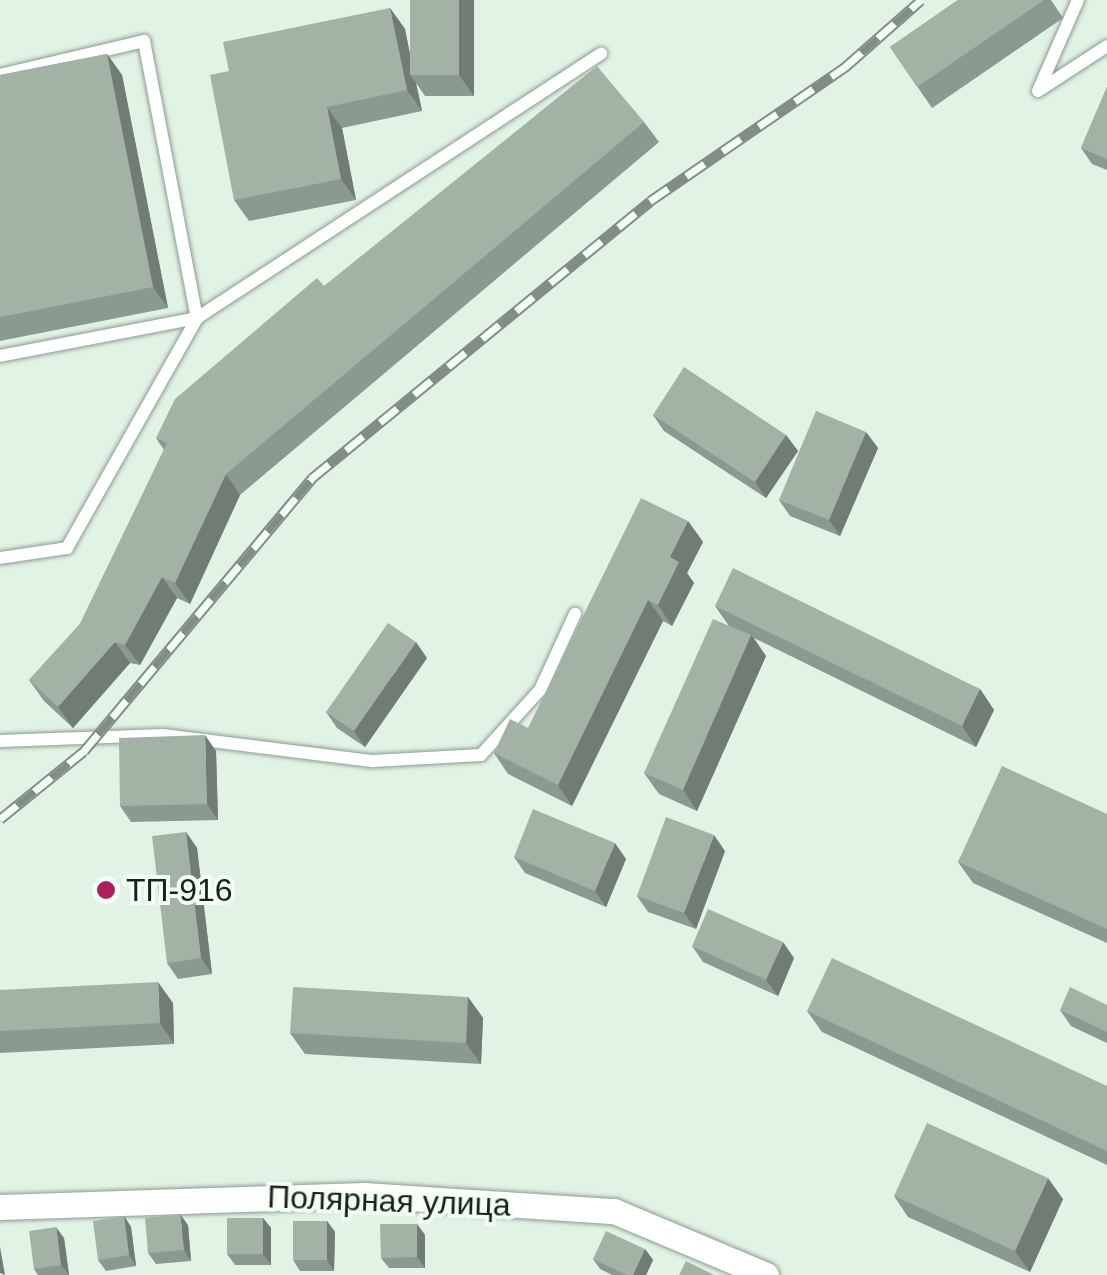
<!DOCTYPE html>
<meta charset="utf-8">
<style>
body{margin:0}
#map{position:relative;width:1107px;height:1275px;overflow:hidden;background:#e1f3e5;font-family:Arial,sans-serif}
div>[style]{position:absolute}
.roads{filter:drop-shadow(0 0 2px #8b9c8f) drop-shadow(0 0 2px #8b9c8f)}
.lane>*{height:12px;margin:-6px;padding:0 6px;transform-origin:6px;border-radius:6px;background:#fff}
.street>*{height:25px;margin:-12.5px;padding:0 12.5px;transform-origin:12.5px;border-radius:12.5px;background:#fff}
.rail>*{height:11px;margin-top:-5.5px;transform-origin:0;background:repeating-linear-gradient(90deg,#f3fef5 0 22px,#828e85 0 44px);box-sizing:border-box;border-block:2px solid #828e85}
.wall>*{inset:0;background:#8b9a8f}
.shaded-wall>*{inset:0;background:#717d74}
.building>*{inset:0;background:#a2b3a6}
.dots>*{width:28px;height:28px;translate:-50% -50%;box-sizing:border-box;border:5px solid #f3fef5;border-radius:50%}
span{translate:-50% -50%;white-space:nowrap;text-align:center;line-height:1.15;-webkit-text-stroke:8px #f3fef5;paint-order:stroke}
.poi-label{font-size:32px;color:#1a211c}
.left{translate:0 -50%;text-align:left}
.street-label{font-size:32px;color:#1a211c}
</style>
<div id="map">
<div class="roads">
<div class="lane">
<div style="left:1078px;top:0;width:99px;rotate:113.7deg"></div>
<div style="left:1038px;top:91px;width:82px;rotate:-33.1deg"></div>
<div style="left:0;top:75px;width:148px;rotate:-13.3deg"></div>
<div style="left:144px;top:41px;width:282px;rotate:79.2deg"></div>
<div style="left:197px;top:318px;width:201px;rotate:169.1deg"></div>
<div style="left:0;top:558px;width:68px;rotate:-8.5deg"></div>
<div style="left:67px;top:548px;width:264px;rotate:-60.5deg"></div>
<div style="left:197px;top:318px;width:483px;rotate:-33.2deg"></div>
<div style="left:0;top:741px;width:163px;rotate:-2.1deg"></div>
<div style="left:163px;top:735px;width:212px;rotate:7.1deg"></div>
<div style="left:373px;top:761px;width:108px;rotate:-3.2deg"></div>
<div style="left:481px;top:755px;width:88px;rotate:-47.8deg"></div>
<div style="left:540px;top:690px;width:84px;rotate:-65.3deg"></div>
</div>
<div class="street">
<div style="left:0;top:1207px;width:364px;rotate:-1.9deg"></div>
<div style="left:364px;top:1195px;width:251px;rotate:3.7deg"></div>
<div style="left:614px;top:1211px;width:165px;rotate:22.8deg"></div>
</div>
</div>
<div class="rail">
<div style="left:0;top:819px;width:108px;rotate:-39deg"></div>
<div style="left:84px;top:751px;width:356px;rotate:-50.1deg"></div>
<div style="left:312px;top:478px;width:437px;rotate:-39.3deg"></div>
<div style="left:650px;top:201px;width:237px;rotate:-34.5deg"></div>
<div style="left:845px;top:67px;width:101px;rotate:-41.4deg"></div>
</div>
<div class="wall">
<div style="clip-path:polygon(474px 0,474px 96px,425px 96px,416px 83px,422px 111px,342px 128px,356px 200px,249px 221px,234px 200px,229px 71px,390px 8px,405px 29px,410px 54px)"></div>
<div style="clip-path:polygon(958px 0,1051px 0,1063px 18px,932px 108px,890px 47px)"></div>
<div style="clip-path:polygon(107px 54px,122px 75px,168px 308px,0 341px,0 75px)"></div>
<div style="clip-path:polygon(1107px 87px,1107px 170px,1092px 164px,1081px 148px)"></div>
<div style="clip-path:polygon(644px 122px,659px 142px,240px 495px,190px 604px,177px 598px,140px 665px,130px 663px,73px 728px,44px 701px,29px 680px,80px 624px,164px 450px,156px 438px,324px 286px)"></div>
<div style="clip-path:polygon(653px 415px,786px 435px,798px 451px,766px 498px,664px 431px)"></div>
<div style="clip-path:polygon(866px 432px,878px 448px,840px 536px,790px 516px,779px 500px)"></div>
<div style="clip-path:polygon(688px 521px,703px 542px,687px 573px,694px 583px,672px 626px,663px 621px,572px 806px,508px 774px,494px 753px,528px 728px)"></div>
<div style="clip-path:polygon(715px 606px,980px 689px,994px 710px,976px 747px,754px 638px,766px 656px,697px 811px,659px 794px,644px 773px,729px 626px)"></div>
<div style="clip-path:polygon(427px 658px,365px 747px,337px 728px,326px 712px)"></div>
<div style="clip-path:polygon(216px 751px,218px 820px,131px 822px,120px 806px)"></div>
<div style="clip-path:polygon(1107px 814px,1107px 943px,973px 883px,958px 862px)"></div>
<div style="clip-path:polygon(186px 832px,197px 848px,212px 974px,178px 979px,167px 963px)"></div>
<div style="clip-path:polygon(725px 851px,696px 929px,648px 912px,637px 896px)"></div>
<div style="clip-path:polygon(514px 857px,626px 859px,606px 907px,525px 873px)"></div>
<div style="clip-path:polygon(112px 885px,114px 893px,100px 895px,96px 890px)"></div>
<div style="clip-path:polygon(692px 946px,794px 958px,778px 996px,703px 962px)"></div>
<div style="clip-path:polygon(0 990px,173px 1003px,174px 1044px,0 1053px)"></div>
<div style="clip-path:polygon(468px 997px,483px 1018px,481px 1064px,305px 1054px,290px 1033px)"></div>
<div style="clip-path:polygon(1107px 1005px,1107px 1043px,1071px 1026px,1060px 1010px)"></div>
<div style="clip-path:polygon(807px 1011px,1107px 1086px,1107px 1165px,822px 1032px)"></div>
<div style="clip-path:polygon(894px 1196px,1063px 1199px,1030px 1272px,908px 1217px)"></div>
<div style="clip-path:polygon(124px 1216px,131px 1227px,136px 1266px,106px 1271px,98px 1260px)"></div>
<div style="clip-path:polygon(263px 1218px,271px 1228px,271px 1265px,235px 1265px,227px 1254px)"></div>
<div style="clip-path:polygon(327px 1221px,335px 1232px,334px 1271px,300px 1271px,293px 1260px)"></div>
<div style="clip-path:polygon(417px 1224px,425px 1235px,425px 1268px,389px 1268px,381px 1258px)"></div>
<div style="clip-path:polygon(188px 1225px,191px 1261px,156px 1264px,148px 1253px)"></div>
<div style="clip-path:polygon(64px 1238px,69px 1275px,38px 1275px,34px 1269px)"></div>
<div style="clip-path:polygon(645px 1249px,653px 1260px,646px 1275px,612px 1275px,600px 1269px,593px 1259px)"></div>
</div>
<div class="shaded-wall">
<div style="clip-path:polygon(459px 0,474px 0,474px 96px,459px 75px)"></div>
<div style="clip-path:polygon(390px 8px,405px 29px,414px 75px,410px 75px,416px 83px,422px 111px,407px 90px)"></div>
<div style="clip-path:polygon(107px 54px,122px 75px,168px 308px,153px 287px)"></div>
<div style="clip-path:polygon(327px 107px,342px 128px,356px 200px,341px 179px)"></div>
<div style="clip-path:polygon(866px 432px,878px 448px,840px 536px,829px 520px)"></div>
<div style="clip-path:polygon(786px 435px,798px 451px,766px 498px,755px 482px)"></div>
<div style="clip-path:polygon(226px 474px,240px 495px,190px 604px,175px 583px)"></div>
<div style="clip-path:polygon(688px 521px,703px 542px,687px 573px,694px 583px,672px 626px,658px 605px,670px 557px)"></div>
<div style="clip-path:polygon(162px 577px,177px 598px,140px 665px,125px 645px)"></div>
<div style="clip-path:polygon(648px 600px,663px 621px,572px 806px,558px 785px)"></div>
<div style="clip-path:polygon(751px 635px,766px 656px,697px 811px,683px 790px)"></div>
<div style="clip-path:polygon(115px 642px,130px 663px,73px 728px,58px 707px)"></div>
<div style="clip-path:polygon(416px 642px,427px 658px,365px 747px,354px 731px)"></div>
<div style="clip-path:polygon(980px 689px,994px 710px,976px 747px,962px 726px)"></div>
<div style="clip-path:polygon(205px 735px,216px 751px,218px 820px,207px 804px)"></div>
<div style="clip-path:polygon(186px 832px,197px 848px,212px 974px,201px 958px)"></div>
<div style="clip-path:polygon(714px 835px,725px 851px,696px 929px,684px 913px)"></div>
<div style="clip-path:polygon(615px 843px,626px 859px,606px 907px,595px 891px)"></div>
<div style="clip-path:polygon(783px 942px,794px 958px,778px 996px,766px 980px)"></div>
<div style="clip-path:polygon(158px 982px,173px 1003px,174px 1044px,160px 1023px)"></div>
<div style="clip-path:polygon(468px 997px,483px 1018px,481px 1064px,466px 1043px)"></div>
<div style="clip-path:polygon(1048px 1178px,1063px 1199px,1030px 1272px,1015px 1251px)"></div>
<div style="clip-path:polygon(180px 1214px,188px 1225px,191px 1261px,184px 1250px)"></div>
<div style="clip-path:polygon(124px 1216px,131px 1227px,136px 1266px,129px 1255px)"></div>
<div style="clip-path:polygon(263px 1218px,271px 1228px,271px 1265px,263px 1254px)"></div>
<div style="clip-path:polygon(327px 1221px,335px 1232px,334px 1271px,327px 1260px)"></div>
<div style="clip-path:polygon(417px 1224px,425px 1235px,425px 1268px,417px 1257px)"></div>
<div style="clip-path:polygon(56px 1227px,64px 1238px,69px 1275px,61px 1265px)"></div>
<div style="clip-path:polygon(0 1247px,5px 1275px,0 1273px)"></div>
<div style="clip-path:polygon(645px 1249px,653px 1260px,646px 1275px,633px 1275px)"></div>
</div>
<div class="building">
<div style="clip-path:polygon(410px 0,459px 0,459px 75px,410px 75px)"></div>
<div style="clip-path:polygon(958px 0,1044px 0,917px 87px,890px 47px)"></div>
<div style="clip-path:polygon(390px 8px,407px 90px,327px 107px,341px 179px,234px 200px,210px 75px,229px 71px,223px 42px)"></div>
<div style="clip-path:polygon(107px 54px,153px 287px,0 317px,0 75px)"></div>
<div style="clip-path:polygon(597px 66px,644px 122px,226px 474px,175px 583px,162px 577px,125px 645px,115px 642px,58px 707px,29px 680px,80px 624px,167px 443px,156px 438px,175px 399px,317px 278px,324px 286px)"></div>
<div style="clip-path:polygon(1107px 87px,1107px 159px,1081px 148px)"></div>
<div style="clip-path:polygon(684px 367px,786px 435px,755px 482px,653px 415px)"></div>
<div style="clip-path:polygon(816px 411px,866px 432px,829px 520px,779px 500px)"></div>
<div style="clip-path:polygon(641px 498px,688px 521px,670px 557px,679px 562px,658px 605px,648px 600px,558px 785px,494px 753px,510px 719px,528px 728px)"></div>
<div style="clip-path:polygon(733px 568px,980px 689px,962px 726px,715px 606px)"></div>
<div style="clip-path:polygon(713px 619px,751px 635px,683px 790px,644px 773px)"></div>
<div style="clip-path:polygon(388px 623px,416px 642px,354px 731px,326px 712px)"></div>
<div style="clip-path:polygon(205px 735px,207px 804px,120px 806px,119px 738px)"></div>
<div style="clip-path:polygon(1002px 766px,1107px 814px,1107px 929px,958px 862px)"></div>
<div style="clip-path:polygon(533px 809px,615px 843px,595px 891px,514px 857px)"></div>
<div style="clip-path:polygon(666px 817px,714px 835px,684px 913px,637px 896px)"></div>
<div style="clip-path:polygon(186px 832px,201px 958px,167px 963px,152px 836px)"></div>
<div style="clip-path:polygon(108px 879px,110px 888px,96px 890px,94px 881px)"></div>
<div style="clip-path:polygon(708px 909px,783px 942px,766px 980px,692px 946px)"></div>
<div style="clip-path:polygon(832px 958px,1107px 1086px,1107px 1151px,807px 1011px)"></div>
<div style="clip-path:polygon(158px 982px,160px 1023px,0 1031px,0 990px)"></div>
<div style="clip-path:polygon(293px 987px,468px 997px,466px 1043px,290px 1033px)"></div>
<div style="clip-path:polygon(1070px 987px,1107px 1005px,1107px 1032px,1060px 1010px)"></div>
<div style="clip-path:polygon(927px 1123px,1048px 1178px,1015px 1251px,894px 1196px)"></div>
<div style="clip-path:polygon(180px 1214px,184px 1250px,148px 1253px,145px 1218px)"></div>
<div style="clip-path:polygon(124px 1216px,129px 1255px,98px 1260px,93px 1221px)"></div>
<div style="clip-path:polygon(227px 1218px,263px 1218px,263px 1254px,227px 1254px)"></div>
<div style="clip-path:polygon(293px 1221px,327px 1221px,327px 1260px,293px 1260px)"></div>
<div style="clip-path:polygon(380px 1224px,417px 1224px,417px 1257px,381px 1258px)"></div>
<div style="clip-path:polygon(56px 1227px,61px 1265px,34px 1269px,29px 1231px)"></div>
<div style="clip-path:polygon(606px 1231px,645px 1249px,633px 1275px,627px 1275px,593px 1259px)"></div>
<div style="clip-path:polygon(686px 1261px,714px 1275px,679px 1275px)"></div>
</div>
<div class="dots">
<div style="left:106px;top:890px;background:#ae205b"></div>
</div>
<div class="poi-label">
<span class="left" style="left:126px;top:890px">ТП-916</span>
</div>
<div class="street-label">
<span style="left:389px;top:1201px;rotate:2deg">Полярная улица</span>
</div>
</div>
